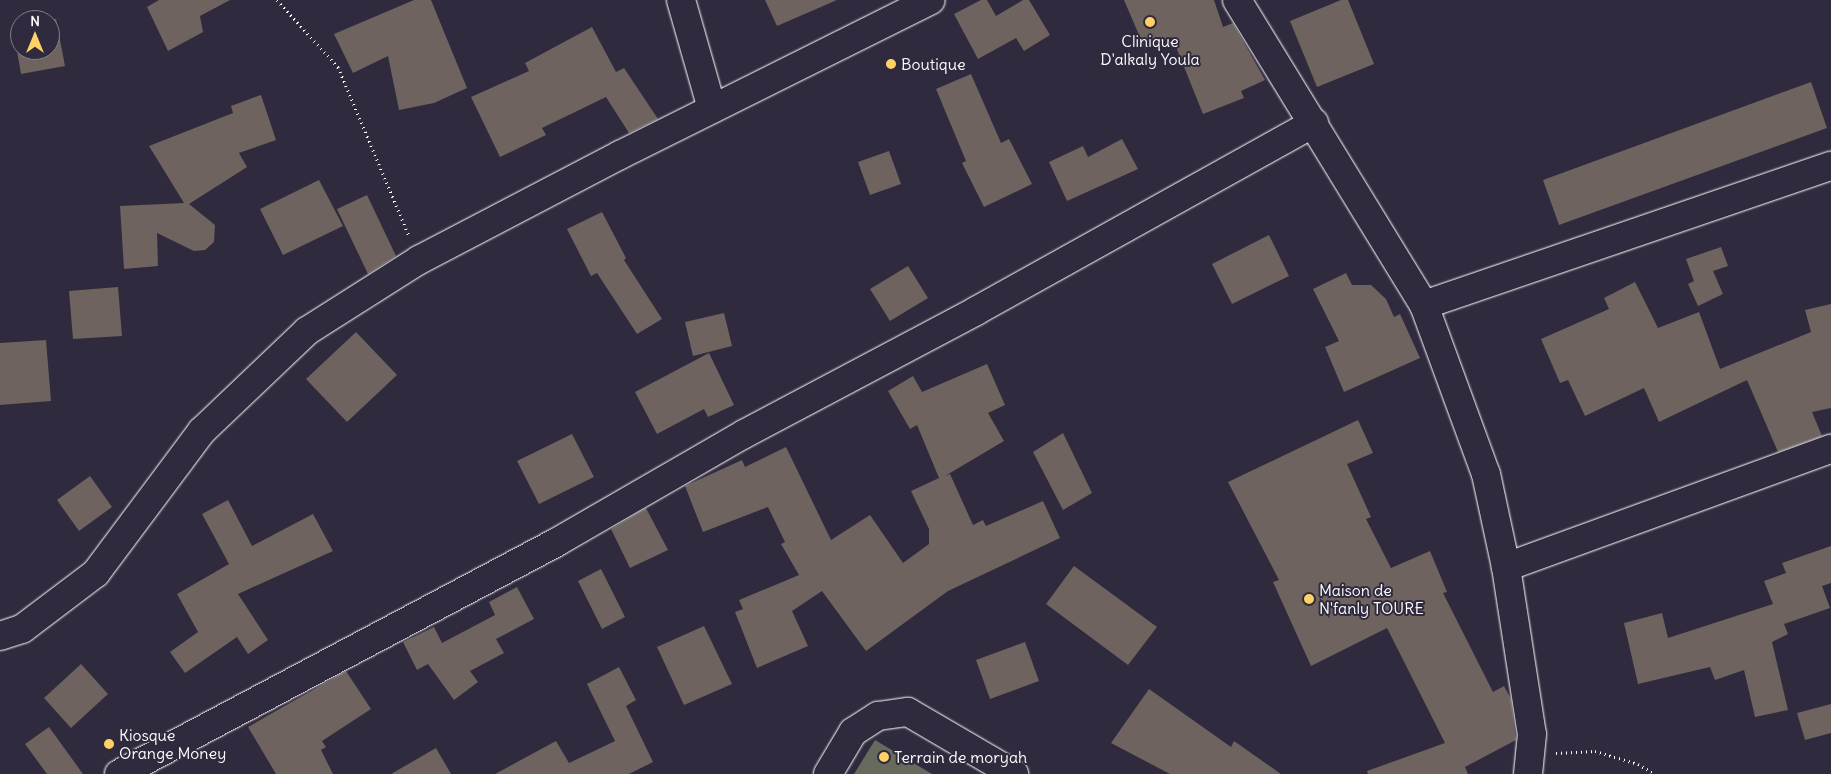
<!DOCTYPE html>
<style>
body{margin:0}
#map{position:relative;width:1831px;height:774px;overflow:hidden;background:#2f2a3d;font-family:Delius,sans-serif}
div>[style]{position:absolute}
.green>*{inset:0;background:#666b5e}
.building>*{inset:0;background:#6e635e}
.path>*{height:3px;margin-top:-1.5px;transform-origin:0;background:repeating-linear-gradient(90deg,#fff 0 1px,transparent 0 5px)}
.roads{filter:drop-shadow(0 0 1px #fff) drop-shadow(0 0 1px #fff)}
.street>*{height:28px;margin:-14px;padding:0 14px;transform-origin:14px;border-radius:14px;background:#2f2a3d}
.dots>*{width:14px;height:14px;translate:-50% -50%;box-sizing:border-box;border:2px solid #2f2a3d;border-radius:50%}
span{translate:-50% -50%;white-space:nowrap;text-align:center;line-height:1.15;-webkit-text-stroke:4px #2f2a3d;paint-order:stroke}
.poi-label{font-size:16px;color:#fff}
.left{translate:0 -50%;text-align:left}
.north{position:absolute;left:10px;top:10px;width:50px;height:50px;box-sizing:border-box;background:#2f2a3d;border:1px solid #827f8b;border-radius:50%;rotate:0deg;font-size:14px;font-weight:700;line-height:20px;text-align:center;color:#fff}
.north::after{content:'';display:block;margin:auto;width:18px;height:22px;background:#ffd166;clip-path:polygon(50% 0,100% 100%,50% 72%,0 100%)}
</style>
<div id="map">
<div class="green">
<div style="clip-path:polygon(875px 740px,932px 774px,854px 774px)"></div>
</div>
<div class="building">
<div style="clip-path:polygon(159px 0,230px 0,200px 16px,203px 32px,168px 51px,147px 7px)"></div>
<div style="clip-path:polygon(414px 0,431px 0,467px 88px,434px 103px,399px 110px,388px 56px,353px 73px,334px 34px)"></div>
<div style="clip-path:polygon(765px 0,837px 0,777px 26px)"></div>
<div style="clip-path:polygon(981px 0,987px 0,996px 16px,1023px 0,1029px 0,1050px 35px,1024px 51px,1016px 38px,978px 59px,954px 14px)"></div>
<div style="clip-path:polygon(1124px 0,1214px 0,1223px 27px,1233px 23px,1265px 80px,1241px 91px,1244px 98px,1203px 114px,1172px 37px,1145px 49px)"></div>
<div style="clip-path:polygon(1341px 0,1348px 0,1374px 64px,1317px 87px,1290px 21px)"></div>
<div style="clip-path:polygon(56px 19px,65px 66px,21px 74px,13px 27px,20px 26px,20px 50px,50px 50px,50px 20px)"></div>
<div style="clip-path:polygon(592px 27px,616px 72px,624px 68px,658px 119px,629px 133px,606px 97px,542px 128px,546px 135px,500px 157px,471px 97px,529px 71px,525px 63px)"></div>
<div style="clip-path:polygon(971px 74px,1001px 143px,1009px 139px,1032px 184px,984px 207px,962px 163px,966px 161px,936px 89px)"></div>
<div style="clip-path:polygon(1811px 82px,1827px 128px,1559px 225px,1543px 180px)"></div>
<div style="clip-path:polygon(261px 95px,276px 140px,239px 153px,247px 167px,189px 204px,215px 225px,214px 242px,205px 250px,194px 251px,157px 233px,158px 266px,124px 269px,120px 206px,184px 203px,149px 146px,233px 113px,231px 106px)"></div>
<div style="clip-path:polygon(1122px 139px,1138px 169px,1067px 201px,1049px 162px,1083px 146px,1088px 157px)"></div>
<div style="clip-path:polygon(889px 151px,901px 184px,870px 195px,858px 162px)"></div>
<div style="clip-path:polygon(319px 180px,343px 226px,283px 255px,260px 209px)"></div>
<div style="clip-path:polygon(367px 195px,396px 256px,368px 274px,337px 209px)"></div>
<div style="clip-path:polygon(602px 212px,626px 258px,624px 260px,662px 319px,637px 334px,597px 273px,591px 276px,567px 229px)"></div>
<div style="clip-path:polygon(1269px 235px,1289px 276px,1232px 304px,1212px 264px)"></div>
<div style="clip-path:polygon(1721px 247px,1728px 266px,1713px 271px,1723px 294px,1698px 306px,1688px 284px,1694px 281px,1686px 259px)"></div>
<div style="clip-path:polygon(908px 266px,928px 298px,890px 321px,870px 289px)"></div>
<div style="clip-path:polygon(1346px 273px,1352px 285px,1371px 285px,1386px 299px,1394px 317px,1400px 314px,1420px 358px,1344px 392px,1325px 347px,1339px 341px,1313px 289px)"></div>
<div style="clip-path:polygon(1635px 282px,1658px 328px,1699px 312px,1720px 369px,1811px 332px,1805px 310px,1831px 304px,1831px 408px,1812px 412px,1822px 436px,1778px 452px,1747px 380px,1659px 422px,1644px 388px,1585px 416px,1568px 380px,1560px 383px,1541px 339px,1609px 309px,1604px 298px)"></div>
<div style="clip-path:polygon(118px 287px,122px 336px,73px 339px,69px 291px)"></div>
<div style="clip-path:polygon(724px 313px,732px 346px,693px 356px,685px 322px)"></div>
<div style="clip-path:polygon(356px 332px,397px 375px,347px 422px,306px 379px)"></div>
<div style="clip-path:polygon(46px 340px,51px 401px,0 405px,0 343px)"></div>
<div style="clip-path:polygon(709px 353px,734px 405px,708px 417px,704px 409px,657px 434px,635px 392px)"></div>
<div style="clip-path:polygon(987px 364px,1005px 405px,988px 413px,1004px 441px,945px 476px,950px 474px,973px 525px,983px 520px,986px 526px,1043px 501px,1060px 538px,948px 591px,866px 651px,822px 591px,792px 611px,808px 646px,757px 668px,735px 612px,743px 609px,739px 600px,799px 575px,781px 544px,785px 542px,768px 507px,703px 532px,685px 486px,742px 460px,745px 467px,786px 447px,831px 540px,870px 515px,903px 563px,929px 544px,929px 529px,911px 491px,939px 478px,917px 425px,910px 429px,888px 391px,913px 376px,922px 392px)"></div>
<div style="clip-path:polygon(1358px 420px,1373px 453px,1347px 464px,1371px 517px,1366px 519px,1391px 568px,1430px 551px,1447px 592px,1443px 593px,1493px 692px,1504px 686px,1511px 699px,1516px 740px,1465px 767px,1468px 774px,1368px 774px,1367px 771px,1445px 743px,1387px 628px,1311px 666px,1273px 582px,1279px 580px,1228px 482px)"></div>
<div style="clip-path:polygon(1063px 433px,1092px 493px,1063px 510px,1033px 452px)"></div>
<div style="clip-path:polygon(572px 434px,594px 477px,539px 504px,517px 461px)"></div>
<div style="clip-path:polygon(90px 476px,112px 507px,79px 531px,57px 500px)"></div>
<div style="clip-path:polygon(228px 500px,252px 546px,313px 514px,333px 551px,238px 594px,268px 640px,248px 654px,237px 637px,185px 673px,170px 652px,198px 632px,177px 594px,229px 564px,202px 514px)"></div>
<div style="clip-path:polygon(646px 508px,668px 550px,630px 568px,611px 529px)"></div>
<div style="clip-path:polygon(1831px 546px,1831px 583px,1822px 586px,1830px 608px,1784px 624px,1788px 634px,1772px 642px,1788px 710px,1755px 717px,1744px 670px,1715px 680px,1710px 667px,1638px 684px,1624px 623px,1662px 613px,1668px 638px,1773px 604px,1764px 581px,1786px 573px,1782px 563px)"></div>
<div style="clip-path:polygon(1074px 566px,1157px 627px,1128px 665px,1046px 604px)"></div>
<div style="clip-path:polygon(601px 569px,625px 617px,602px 629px,578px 581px)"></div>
<div style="clip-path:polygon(517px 587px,534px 619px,496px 639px,504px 653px,470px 671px,478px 682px,454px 700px,428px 664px,417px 670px,403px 642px,434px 627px,442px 643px,495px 615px,489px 602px)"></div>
<div style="clip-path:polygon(704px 626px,732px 684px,684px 705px,657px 647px)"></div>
<div style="clip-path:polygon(1025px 642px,1039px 681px,990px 699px,976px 660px)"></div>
<div style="clip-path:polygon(81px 664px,108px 694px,71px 728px,44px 698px)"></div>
<div style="clip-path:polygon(619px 667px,636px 700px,626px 706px,653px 762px,629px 774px,495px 774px,556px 741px,569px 763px,615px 741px,587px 684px)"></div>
<div style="clip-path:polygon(346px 671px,371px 709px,322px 741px,326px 747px,321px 750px,333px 774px,276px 774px,248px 727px)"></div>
<div style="clip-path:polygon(1149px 689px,1231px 747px,1234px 741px,1281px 774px,1170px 774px,1111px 743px)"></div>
<div style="clip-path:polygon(1831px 704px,1831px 733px,1805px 740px,1797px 713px)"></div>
<div style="clip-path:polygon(49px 727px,83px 774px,47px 774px,25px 744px)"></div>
<div style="clip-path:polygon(436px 748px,451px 774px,391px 774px)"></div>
</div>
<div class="path">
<div style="left:277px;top:0;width:91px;rotate:47.7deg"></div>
<div style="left:338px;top:67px;width:183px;rotate:67.2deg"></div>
<div style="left:1556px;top:753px;width:39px;rotate:-3deg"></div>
<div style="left:1595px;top:751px;width:45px;rotate:16.8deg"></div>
<div style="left:1638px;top:764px;width:20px;rotate:30deg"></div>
</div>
<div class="roads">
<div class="street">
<div style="left:681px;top:0;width:113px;rotate:74.1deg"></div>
<div style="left:1237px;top:0;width:358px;rotate:58.5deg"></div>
<div style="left:1424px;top:305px;width:180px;rotate:69.9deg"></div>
<div style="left:1486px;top:474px;width:95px;rotate:77.9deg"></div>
<div style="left:1506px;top:567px;width:169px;rotate:81.2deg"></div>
<div style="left:1532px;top:734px;width:40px;rotate:95.7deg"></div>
<div style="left:1424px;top:305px;width:430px;rotate:-18.9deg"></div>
<div style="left:1506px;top:567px;width:346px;rotate:-20deg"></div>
<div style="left:0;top:636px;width:23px;rotate:-18deg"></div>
<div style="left:22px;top:629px;width:93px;rotate:-37.1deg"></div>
<div style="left:96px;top:573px;width:177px;rotate:-53.3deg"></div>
<div style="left:202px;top:431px;width:145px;rotate:-43.6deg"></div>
<div style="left:307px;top:331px;width:133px;rotate:-32.4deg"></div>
<div style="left:419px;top:260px;width:227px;rotate:-27.6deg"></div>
<div style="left:620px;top:155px;width:347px;rotate:-26.5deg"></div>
<div style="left:119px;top:774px;width:496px;rotate:-27.9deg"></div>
<div style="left:557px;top:542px;width:216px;rotate:-30deg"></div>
<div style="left:744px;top:434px;width:263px;rotate:-27.9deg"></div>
<div style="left:976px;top:311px;width:387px;rotate:-29.1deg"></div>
<div style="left:828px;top:774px;width:49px;rotate:-59.2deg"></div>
<div style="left:853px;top:732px;width:30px;rotate:-33deg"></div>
<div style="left:878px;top:716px;width:30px;rotate:-8deg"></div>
<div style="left:908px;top:712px;width:123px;rotate:30.3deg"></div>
</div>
</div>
<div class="dots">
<div style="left:1150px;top:22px;background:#ffd166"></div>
<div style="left:891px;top:64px;background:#ffd166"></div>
<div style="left:1309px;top:599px;background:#ffd166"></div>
<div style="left:109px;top:744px;background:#ffd166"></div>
<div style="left:884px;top:757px;background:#ffd166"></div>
</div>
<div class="poi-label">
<span style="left:1150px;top:50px">Clinique<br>D'alkaly Youla</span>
<span class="left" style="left:901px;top:64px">Boutique</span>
<span class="left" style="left:1319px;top:599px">Maison de<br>N'fanly TOURE</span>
<span class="left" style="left:119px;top:744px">Kiosque<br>Orange Money</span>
<span class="left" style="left:894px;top:757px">Terrain de moryah</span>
</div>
<div class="north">N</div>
</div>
